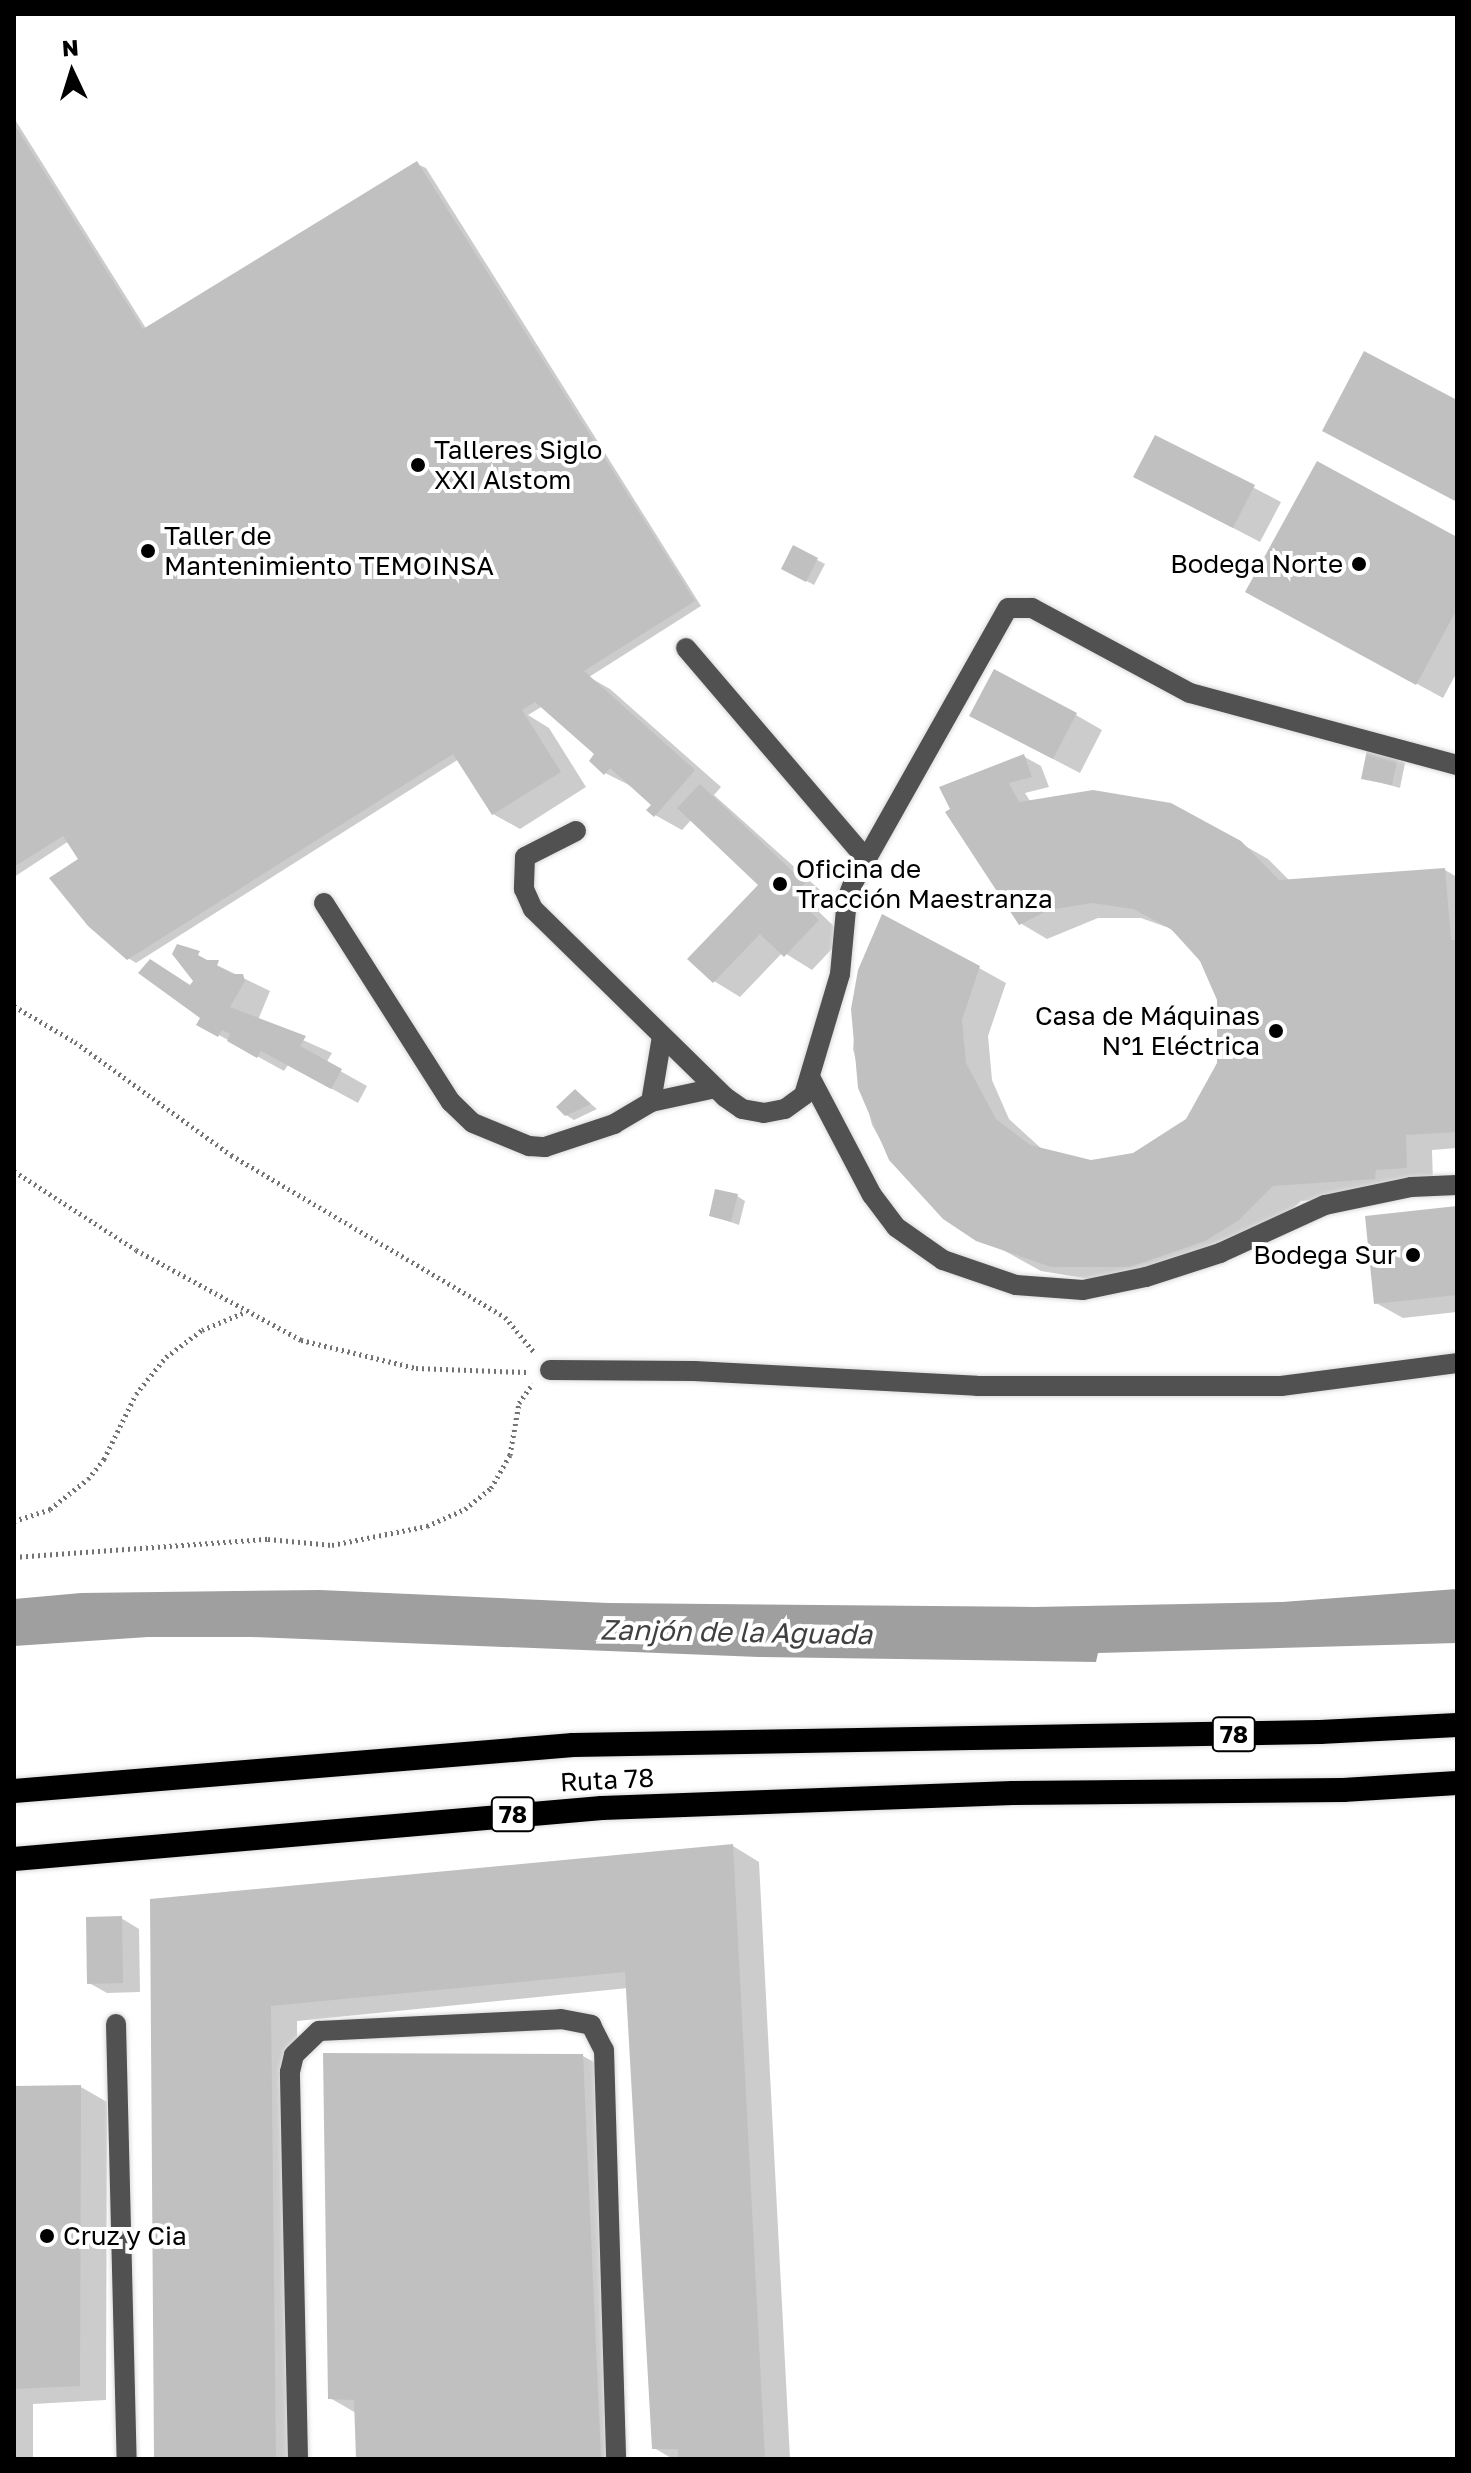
<!DOCTYPE html>
<meta charset="utf-8">
<style>
body{margin:0}
#map{position:relative;width:1471px;height:2473px;overflow:hidden;background:#fff;font-family:"Golos Text",sans-serif}
div>[style]{position:absolute}
.water>*{inset:0;background:#9f9f9f}
.shadow>*{inset:0;background:#0003}
.building>*{inset:0;background:#c0c0c0}
.path>*{height:5px;margin-top:-2.5px;transform-origin:0;background:repeating-linear-gradient(90deg,#737373 0 2px,transparent 0 6px)}
.roads{filter:drop-shadow(0 0 2px #dbdbdb) drop-shadow(0 0 2px #dbdbdb)}
.minor>*{height:20px;margin:-10px;padding:0 10px;transform-origin:10px;border-radius:10px;background:#515151}
.highway>*{height:24px;margin:-12px;padding:0 12px;transform-origin:12px;border-radius:12px;background:#000}
.dots>*{width:22px;height:22px;translate:-50% -50%;box-sizing:border-box;border:4px solid #fff;border-radius:50%}
span{translate:-50% -50%;white-space:nowrap;text-align:center;line-height:1.15;-webkit-text-stroke:8px #fff;paint-order:stroke}
.shield-label span{padding:2px 6px;background:#fff;border:2px solid;border-radius:6px;-webkit-text-stroke-width:0}
.shield-label{font-size:24px;color:#000;font-weight:700}
.poi-label{font-size:26px;color:#000}
.left{translate:0 -50%;text-align:left}
.right{translate:-100% -50%;text-align:right}
.street-label{font-size:26px;color:#000}
.water-label{font-size:28px;color:#404040;font-style:italic}
.frame{position:absolute;inset:0;border:16px solid #000;pointer-events:none}
.north{position:absolute;left:32px;top:32px;width:80px;height:80px;-webkit-text-stroke:6px #fff;paint-order:stroke;rotate:356deg;font-size:22px;font-weight:700;line-height:32px;text-align:center;color:#000}
.north::after{content:'';display:block;margin:auto;width:28px;height:36px;background:#000;clip-path:polygon(50% 0,100% 100%,50% 72%,0 100%)}
</style>
<div id="map">
<div class="water">
<div style="clip-path:polygon(1457px 1589px,1457px 1643px,1098px 1653px,1096px 1662px,759px 1657px,251px 1637px,148px 1637px,14px 1646px,14px 1599px,81px 1593px,320px 1590px,608px 1603px,1034px 1607px,1282px 1602px)"></div>
</div>
<div class="shadow">
<div style="clip-path:polygon(14px 118px,147px 330px,417px 164px,426px 168px,701px 606px,589px 677px,610px 689px,721px 787px,714px 795px,830px 899px,818px 911px,844px 936px,812px 970px,783px 952px,740px 997px,714px 981px,761px 885px,692px 819px,682px 830px,655px 815px,654px 804px,633px 787px,605px 773px,597px 754px,543px 706px,528px 715px,549px 728px,586px 787px,520px 829px,493px 814px,459px 759px,136px 963px,128px 958px,69px 841px,14px 877px)"></div>
<div style="clip-path:polygon(1156px 437px,1281px 502px,1260px 542px,1136px 477px)"></div>
<div style="clip-path:polygon(1457px 539px,1457px 672px,1443px 698px,1274px 606px)"></div>
<div style="clip-path:polygon(794px 548px,825px 564px,814px 585px,783px 568px)"></div>
<div style="clip-path:polygon(1076px 715px,1102px 730px,1080px 773px,999px 731px)"></div>
<div style="clip-path:polygon(1023px 756px,1041px 766px,1049px 787px,1025px 793px,1030px 801px,1093px 792px,1240px 843px,1268px 859px,1290px 881px,1445px 870px,1457px 877px,1457px 1148px,1432px 1150px,1433px 1183px,1401px 1193px,1301px 1201px,1266px 1234px,1119px 1284px,1041px 1271px,972px 1233px,891px 1159px,872px 1125px,853px 1049px,860px 971px,979px 968px,1006px 983px,988px 1036px,992px 1080px,1009px 1119px,1043px 1150px,1091px 1162px,1134px 1155px,1172px 1135px,1201px 1103px,1219px 1064px,1223px 1020px,1212px 979px,1188px 943px,1169px 928px,1141px 918px,1098px 918px,1047px 939px,1020px 923px,960px 831px)"></div>
<div style="clip-path:polygon(1397px 758px,1405px 763px,1400px 788px,1363px 778px)"></div>
<div style="clip-path:polygon(178px 946px,270px 991px,258px 1020px,332px 1053px,326px 1063px,367px 1086px,358px 1103px,288px 1065px,284px 1071px,199px 1024px,203px 1017px,192px 987px,196px 980px)"></div>
<div style="clip-path:polygon(575px 1091px,597px 1109px,574px 1120px,566px 1115px)"></div>
<div style="clip-path:polygon(737px 1196px,745px 1201px,739px 1225px,711px 1215px)"></div>
<div style="clip-path:polygon(1457px 1208px,1457px 1312px,1403px 1318px,1376px 1303px)"></div>
<div style="clip-path:polygon(733px 1846px,759px 1862px,790px 2459px,673px 2459px,654px 2448px,628px 1988px,297px 2021px,302px 2459px,156px 2459px,152px 1901px)"></div>
<div style="clip-path:polygon(121px 1918px,139px 1929px,140px 1992px,107px 1993px,89px 1983px)"></div>
<div style="clip-path:polygon(583px 2056px,610px 2071px,626px 2459px,358px 2459px,356px 2413px,330px 2398px)"></div>
<div style="clip-path:polygon(81px 2087px,107px 2102px,106px 2400px,33px 2404px,33px 2459px,14px 2459px,14px 2088px)"></div>
</div>
<div class="building">
<div style="clip-path:polygon(14px 124px,143px 329px,417px 161px,695px 601px,584px 671px,695px 770px,654px 817px,646px 810px,651px 805px,610px 768px,604px 775px,589px 761px,594px 754px,535px 702px,522px 710px,561px 772px,492px 815px,453px 754px,127px 960px,88px 926px,49px 878px,78px 859px,63px 836px,14px 867px)"></div>
<div style="clip-path:polygon(1364px 351px,1457px 400px,1457px 502px,1322px 431px)"></div>
<div style="clip-path:polygon(1155px 435px,1255px 485px,1233px 528px,1133px 477px)"></div>
<div style="clip-path:polygon(1317px 461px,1457px 537px,1457px 609px,1416px 685px,1245px 592px)"></div>
<div style="clip-path:polygon(793px 545px,818px 558px,806px 582px,781px 569px)"></div>
<div style="clip-path:polygon(994px 669px,1077px 713px,1053px 759px,969px 716px)"></div>
<div style="clip-path:polygon(1367px 750px,1398px 756px,1392px 785px,1361px 779px)"></div>
<div style="clip-path:polygon(1024px 754px,1032px 777px,1009px 783px,1019px 802px,1093px 790px,1171px 803px,1241px 841px,1279px 880px,1445px 868px,1451px 940px,1457px 940px,1457px 1132px,1406px 1135px,1407px 1168px,1376px 1170px,1375px 1179px,1273px 1186px,1239px 1220px,1205px 1241px,1130px 1267px,1051px 1267px,976px 1241px,943px 1219px,889px 1160px,858px 1088px,851px 1009px,858px 970px,882px 914px,980px 966px,962px 1020px,966px 1063px,996px 1119px,1030px 1145px,1091px 1160px,1133px 1153px,1186px 1119px,1217px 1063px,1217px 1000px,1200px 961px,1171px 929px,1133px 909px,1092px 903px,1049px 910px,1019px 925px,945px 812px,950px 809px,939px 787px)"></div>
<div style="clip-path:polygon(700px 784px,805px 883px,793px 895px,819px 920px,784px 957px,760px 934px,713px 983px,687px 959px,758px 885px,677px 808px)"></div>
<div style="clip-path:polygon(177px 944px,200px 951px,198px 955px,207px 960px,219px 960px,217px 966px,233px 974px,243px 974px,245px 981px,230px 1007px,306px 1036px,300px 1046px,342px 1069px,331px 1089px,261px 1051px,257px 1058px,227px 1041px,230px 1034px,222px 1030px,218px 1037px,196px 1025px,200px 1018px,138px 973px,150px 959px,190px 985px,193px 981px,172px 954px)"></div>
<div style="clip-path:polygon(575px 1089px,591px 1104px,565px 1116px,556px 1107px)"></div>
<div style="clip-path:polygon(715px 1189px,738px 1194px,731px 1222px,709px 1216px)"></div>
<div style="clip-path:polygon(1457px 1206px,1457px 1295px,1374px 1304px,1365px 1216px)"></div>
<div style="clip-path:polygon(733px 1844px,765px 2459px,678px 2459px,678px 2449px,652px 2449px,625px 1972px,271px 2006px,276px 2459px,154px 2459px,150px 1899px)"></div>
<div style="clip-path:polygon(122px 1916px,123px 1983px,87px 1984px,86px 1917px)"></div>
<div style="clip-path:polygon(323px 2053px,583px 2054px,601px 2459px,356px 2459px,354px 2400px,328px 2399px)"></div>
<div style="clip-path:polygon(81px 2085px,80px 2386px,14px 2389px,14px 2086px)"></div>
</div>
<div class="path">
<div style="left:14px;top:1006px;width:71px;rotate:30.5deg"></div>
<div style="left:75px;top:1042px;width:193px;rotate:35.9deg"></div>
<div style="left:231px;top:1155px;width:318px;rotate:30.6deg"></div>
<div style="left:505px;top:1317px;width:45px;rotate:50.4deg"></div>
<div style="left:14px;top:1171px;width:145px;rotate:32.9deg"></div>
<div style="left:136px;top:1250px;width:188px;rotate:28.6deg"></div>
<div style="left:301px;top:1340px;width:118px;rotate:13.7deg"></div>
<div style="left:416px;top:1368px;width:111px;rotate:2.1deg"></div>
<div style="left:14px;top:1521px;width:38px;rotate:-18deg"></div>
<div style="left:50px;top:1509px;width:48px;rotate:-38.3deg"></div>
<div style="left:88px;top:1479px;width:26px;rotate:-51deg"></div>
<div style="left:104px;top:1459px;width:72px;rotate:-63.8deg"></div>
<div style="left:136px;top:1394px;width:48px;rotate:-51deg"></div>
<div style="left:166px;top:1357px;width:45px;rotate:-36.9deg"></div>
<div style="left:202px;top:1330px;width:44px;rotate:-22.5deg"></div>
<div style="left:14px;top:1557px;width:255px;rotate:-4.1deg"></div>
<div style="left:268px;top:1539px;width:64px;rotate:5.4deg"></div>
<div style="left:332px;top:1545px;width:97px;rotate:-11.3deg"></div>
<div style="left:427px;top:1526px;width:42px;rotate:-24.1deg"></div>
<div style="left:465px;top:1509px;width:33px;rotate:-39deg"></div>
<div style="left:491px;top:1488px;width:38px;rotate:-60deg"></div>
<div style="left:510px;top:1455px;width:53px;rotate:-80.2deg"></div>
<div style="left:519px;top:1403px;width:24px;rotate:-55deg"></div>
</div>
<div class="roads">
<div class="minor">
<div style="left:686px;top:648px;width:279px;rotate:49.5deg"></div>
<div style="left:576px;top:831px;width:57px;rotate:153deg"></div>
<div style="left:525px;top:857px;width:32px;rotate:92deg"></div>
<div style="left:524px;top:889px;width:22px;rotate:66deg"></div>
<div style="left:533px;top:909px;width:269px;rotate:44.4deg"></div>
<div style="left:725px;top:1097px;width:21px;rotate:35deg"></div>
<div style="left:742px;top:1109px;width:22px;rotate:10deg"></div>
<div style="left:764px;top:1113px;width:21px;rotate:-11deg"></div>
<div style="left:785px;top:1109px;width:24px;rotate:-36deg"></div>
<div style="left:804px;top:1095px;width:126px;rotate:-73.4deg"></div>
<div style="left:840px;top:974px;width:75px;rotate:-84.7deg"></div>
<div style="left:847px;top:899px;width:19px;rotate:-69deg"></div>
<div style="left:854px;top:881px;width:313px;rotate:-60.6deg"></div>
<div style="left:1008px;top:608px;width:24px"></div>
<div style="left:1032px;top:608px;width:179px;rotate:28.3deg"></div>
<div style="left:1190px;top:693px;width:277px;rotate:15.1deg"></div>
<div style="left:324px;top:903px;width:236px;rotate:57.5deg"></div>
<div style="left:451px;top:1102px;width:30px;rotate:44deg"></div>
<div style="left:473px;top:1123px;width:61px;rotate:22.3deg"></div>
<div style="left:529px;top:1146px;width:16px;rotate:4deg"></div>
<div style="left:545px;top:1147px;width:73px;rotate:-18.4deg"></div>
<div style="left:614px;top:1124px;width:43px;rotate:-30.7deg"></div>
<div style="left:651px;top:1102px;width:66px;rotate:-12.2deg"></div>
<div style="left:811px;top:1079px;width:131px;rotate:62.3deg"></div>
<div style="left:872px;top:1195px;width:40px;rotate:53deg"></div>
<div style="left:896px;top:1227px;width:57px;rotate:35.1deg"></div>
<div style="left:943px;top:1260px;width:77px;rotate:18.9deg"></div>
<div style="left:1016px;top:1285px;width:67px;rotate:4.3deg"></div>
<div style="left:1083px;top:1290px;width:64px;rotate:-11.7deg"></div>
<div style="left:1146px;top:1277px;width:78px;rotate:-18deg"></div>
<div style="left:1220px;top:1253px;width:115px;rotate:-24.6deg"></div>
<div style="left:1325px;top:1205px;width:88px;rotate:-11.8deg"></div>
<div style="left:1411px;top:1187px;width:46px;rotate:-2.5deg"></div>
<div style="left:651px;top:1102px;width:67px;rotate:-80.5deg"></div>
<div style="left:550px;top:1370px;width:144px;rotate:0.4deg"></div>
<div style="left:694px;top:1371px;width:283px;rotate:3deg"></div>
<div style="left:977px;top:1386px;width:304px"></div>
<div style="left:1281px;top:1386px;width:177px;rotate:-7.4deg"></div>
<div style="left:116px;top:2024px;width:435px;rotate:88.6deg"></div>
<div style="left:298px;top:2459px;width:387px;rotate:-91.2deg"></div>
<div style="left:290px;top:2072px;width:17px;rotate:-77deg"></div>
<div style="left:294px;top:2055px;width:35px;rotate:-44deg"></div>
<div style="left:319px;top:2031px;width:242px;rotate:-2.8deg"></div>
<div style="left:561px;top:2019px;width:31px;rotate:11deg"></div>
<div style="left:591px;top:2025px;width:28px;rotate:63deg"></div>
<div style="left:604px;top:2050px;width:409px;rotate:88.3deg"></div>
</div>
<div class="highway">
<div style="left:14px;top:1791px;width:561px;rotate:-4.7deg"></div>
<div style="left:573px;top:1745px;width:747px;rotate:-1deg"></div>
<div style="left:1320px;top:1732px;width:137px;rotate:-2.9deg"></div>
<div style="left:14px;top:1859px;width:590px;rotate:-4.96deg"></div>
<div style="left:602px;top:1808px;width:411px;rotate:-2.1deg"></div>
<div style="left:1013px;top:1793px;width:330px;rotate:-0.5deg"></div>
<div style="left:1343px;top:1790px;width:114px;rotate:-3.5deg"></div>
</div>
</div>
<div class="dots">
<div style="left:418px;top:465px;background:#000"></div>
<div style="left:148px;top:551px;background:#000"></div>
<div style="left:1359px;top:564px;background:#000"></div>
<div style="left:780px;top:884px;background:#000"></div>
<div style="left:1276px;top:1031px;background:#000"></div>
<div style="left:1413px;top:1255px;background:#000"></div>
<div style="left:47px;top:2236px;background:#000"></div>
</div>
<div class="shield-label">
<span style="left:1234px;top:1734px">78</span>
<span style="left:513px;top:1814px">78</span>
</div>
<div class="poi-label">
<span class="left" style="left:434px;top:465px">Talleres Siglo<br>XXI Alstom</span>
<span class="left" style="left:164px;top:551px">Taller de<br>Mantenimiento TEMOINSA</span>
<span class="right" style="left:1343px;top:564px">Bodega Norte</span>
<span class="left" style="left:796px;top:884px">Oficina de<br>Tracción Maestranza</span>
<span class="right" style="left:1260px;top:1031px">Casa de Máquinas<br>N°1 Eléctrica</span>
<span class="right" style="left:1397px;top:1255px">Bodega Sur</span>
<span class="left" style="left:63px;top:2236px">Cruz y Cia</span>
</div>
<div class="street-label">
<span style="left:607px;top:1780px;rotate:-3deg">Ruta 78</span>
</div>
<div class="water-label">
<span style="left:736px;top:1632px;rotate:1deg">Zanjón de la Aguada</span>
</div>
<div class="frame"></div>
<div class="north">N</div>
</div>
